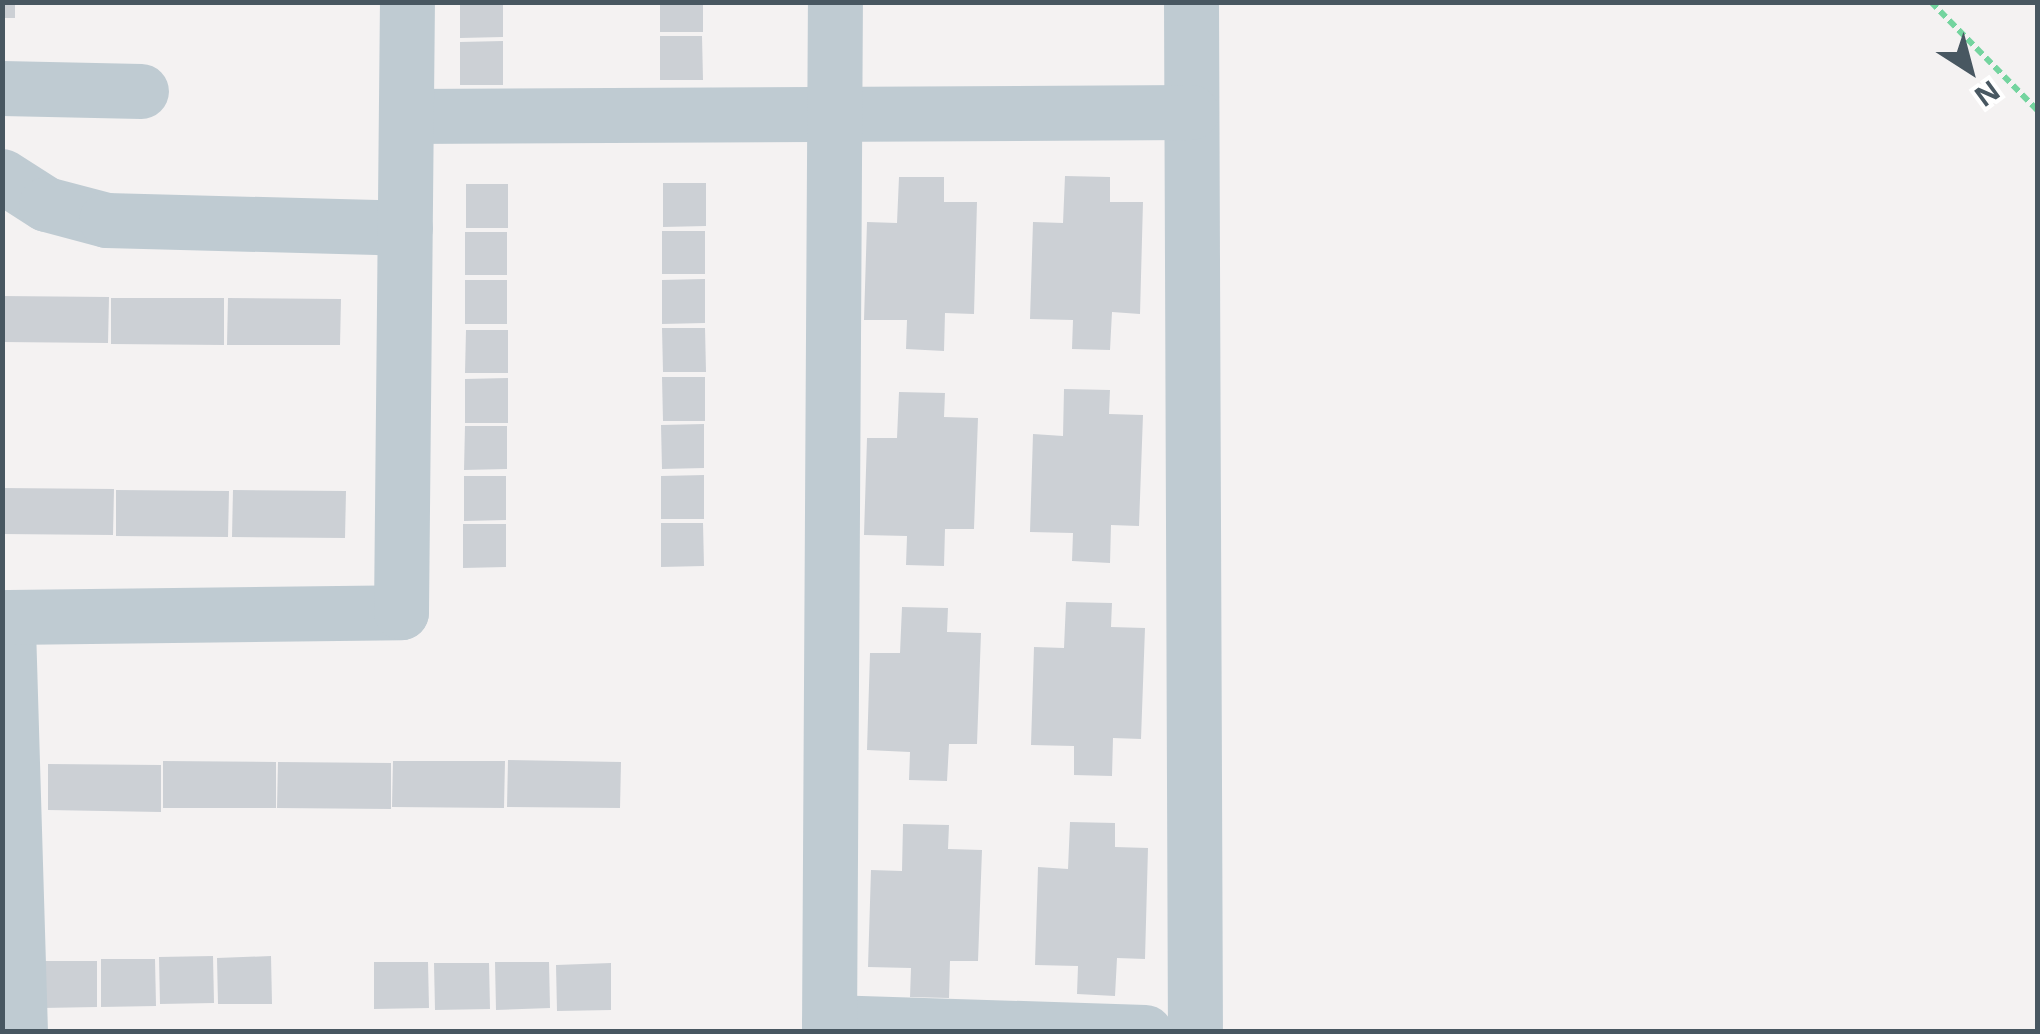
<!DOCTYPE html>
<style>
body{margin:0}
#map{position:relative;width:2040px;height:1034px;overflow:hidden;background:#f4f2f2;font-family:"Open Sans",sans-serif}
div>[style]{position:absolute}
.building>*{inset:0;background:#ccd0d5}
.path>*{height:6px;margin-top:-3px;transform-origin:0;background:repeating-linear-gradient(90deg,#74d49f 0 8px,transparent 0 13px)}
.minor>*{height:55px;margin:-27.5px;padding:0 27.5px;transform-origin:27.5px;border-radius:27.5px;background:#bfcbd2}
span{translate:-50% -50%;white-space:nowrap;text-align:center;line-height:1.15;-webkit-text-stroke:10px #fff;paint-order:stroke}
.frame{position:absolute;inset:0;border:5px solid #485761;pointer-events:none}
.north{position:absolute;left:1920px;top:20px;width:100px;height:100px;-webkit-text-stroke:8px #fff;paint-order:stroke;rotate:144deg;font-size:28px;font-weight:700;line-height:40px;text-align:center;color:#485761}
.north::after{content:'';display:block;margin:auto;width:35px;height:45px;background:#485761;clip-path:polygon(50% 0,100% 100%,50% 72%,0 100%)}
</style>
<div id="map">
<div class="building">
<div style="clip-path:polygon(2px 2px,15px 2px,15px 18px,2px 18px)"></div>
<div style="clip-path:polygon(460px 2px,503px 2px,503px 37px,460px 38px)"></div>
<div style="clip-path:polygon(660px 2px,703px 2px,703px 32px,660px 32px)"></div>
<div style="clip-path:polygon(660px 36px,702px 36px,703px 80px,660px 80px)"></div>
<div style="clip-path:polygon(503px 41px,503px 85px,460px 85px,460px 42px)"></div>
<div style="clip-path:polygon(1065px 176px,1110px 177px,1110px 202px,1143px 202px,1140px 314px,1112px 312px,1110px 350px,1072px 349px,1073px 320px,1030px 319px,1033px 222px,1063px 223px)"></div>
<div style="clip-path:polygon(899px 177px,944px 177px,944px 202px,977px 202px,974px 314px,945px 313px,944px 351px,906px 349px,907px 320px,864px 320px,867px 222px,897px 223px)"></div>
<div style="clip-path:polygon(663px 183px,706px 183px,706px 226px,663px 227px)"></div>
<div style="clip-path:polygon(466px 184px,508px 184px,508px 228px,466px 228px)"></div>
<div style="clip-path:polygon(662px 231px,705px 231px,705px 274px,662px 274px)"></div>
<div style="clip-path:polygon(465px 232px,507px 232px,507px 275px,465px 275px)"></div>
<div style="clip-path:polygon(705px 279px,705px 323px,662px 324px,662px 280px)"></div>
<div style="clip-path:polygon(465px 280px,507px 280px,507px 324px,465px 324px)"></div>
<div style="clip-path:polygon(2px 296px,109px 297px,108px 343px,2px 342px)"></div>
<div style="clip-path:polygon(111px 298px,224px 298px,224px 345px,111px 344px)"></div>
<div style="clip-path:polygon(228px 298px,341px 299px,340px 345px,227px 345px)"></div>
<div style="clip-path:polygon(662px 328px,705px 328px,706px 372px,663px 372px)"></div>
<div style="clip-path:polygon(466px 330px,508px 330px,508px 373px,465px 373px)"></div>
<div style="clip-path:polygon(662px 377px,705px 377px,705px 421px,663px 421px)"></div>
<div style="clip-path:polygon(508px 378px,508px 423px,465px 423px,465px 379px)"></div>
<div style="clip-path:polygon(1064px 389px,1110px 390px,1109px 414px,1143px 415px,1139px 526px,1111px 525px,1110px 563px,1072px 561px,1073px 533px,1030px 532px,1033px 434px,1063px 436px)"></div>
<div style="clip-path:polygon(899px 392px,945px 393px,944px 417px,978px 418px,974px 529px,945px 529px,944px 566px,906px 565px,907px 536px,864px 535px,867px 438px,897px 438px)"></div>
<div style="clip-path:polygon(704px 424px,704px 468px,662px 469px,661px 425px)"></div>
<div style="clip-path:polygon(465px 426px,507px 426px,507px 469px,464px 470px)"></div>
<div style="clip-path:polygon(704px 475px,704px 519px,661px 519px,661px 476px)"></div>
<div style="clip-path:polygon(464px 476px,506px 476px,506px 520px,464px 521px)"></div>
<div style="clip-path:polygon(2px 488px,114px 489px,113px 535px,2px 534px)"></div>
<div style="clip-path:polygon(116px 490px,229px 491px,228px 537px,116px 536px)"></div>
<div style="clip-path:polygon(233px 490px,346px 491px,345px 538px,232px 537px)"></div>
<div style="clip-path:polygon(661px 523px,703px 523px,704px 566px,661px 567px)"></div>
<div style="clip-path:polygon(463px 524px,506px 524px,506px 567px,463px 568px)"></div>
<div style="clip-path:polygon(1066px 602px,1112px 603px,1111px 627px,1145px 628px,1141px 739px,1113px 738px,1112px 776px,1074px 775px,1074px 746px,1031px 745px,1034px 647px,1064px 648px)"></div>
<div style="clip-path:polygon(902px 607px,948px 608px,947px 632px,981px 633px,977px 744px,949px 744px,947px 781px,909px 780px,910px 752px,867px 750px,870px 653px,900px 653px)"></div>
<div style="clip-path:polygon(508px 760px,621px 762px,620px 808px,507px 807px)"></div>
<div style="clip-path:polygon(163px 761px,276px 762px,276px 808px,163px 808px)"></div>
<div style="clip-path:polygon(393px 761px,505px 761px,504px 808px,392px 807px)"></div>
<div style="clip-path:polygon(278px 762px,391px 763px,391px 809px,277px 808px)"></div>
<div style="clip-path:polygon(48px 764px,161px 765px,161px 812px,48px 810px)"></div>
<div style="clip-path:polygon(1070px 822px,1115px 823px,1115px 847px,1148px 848px,1145px 959px,1117px 958px,1115px 996px,1077px 994px,1078px 966px,1035px 965px,1038px 867px,1068px 869px)"></div>
<div style="clip-path:polygon(903px 824px,949px 825px,948px 849px,982px 850px,978px 961px,950px 961px,949px 998px,910px 997px,911px 968px,868px 967px,871px 870px,902px 871px)"></div>
<div style="clip-path:polygon(213px 956px,214px 1003px,160px 1004px,159px 957px)"></div>
<div style="clip-path:polygon(271px 956px,272px 1004px,218px 1004px,217px 958px)"></div>
<div style="clip-path:polygon(101px 959px,155px 959px,156px 1006px,101px 1007px)"></div>
<div style="clip-path:polygon(42px 961px,97px 961px,97px 1007px,42px 1008px)"></div>
<div style="clip-path:polygon(374px 962px,428px 962px,429px 1008px,374px 1009px)"></div>
<div style="clip-path:polygon(495px 962px,549px 962px,550px 1008px,496px 1010px)"></div>
<div style="clip-path:polygon(434px 963px,489px 963px,490px 1009px,435px 1010px)"></div>
<div style="clip-path:polygon(611px 963px,611px 1010px,557px 1011px,556px 965px)"></div>
</div>
<div class="path">
<div style="left:1931px;top:2px;width:153px;rotate:45.5deg"></div>
</div>
<div class="minor">
<div style="left:1191px;top:2px;width:1030px;rotate:89.78deg"></div>
<div style="left:2px;top:88px;width:139px;rotate:1.2deg"></div>
<div style="left:406px;top:116px;width:785px;rotate:-0.29deg"></div>
<div style="left:2px;top:176px;width:52px;rotate:32.5deg"></div>
<div style="left:46px;top:204px;width:62px;rotate:14.9deg"></div>
<div style="left:106px;top:220px;width:299px;rotate:1.5deg"></div>
<div style="left:829px;top:1022px;width:316px;rotate:1.8deg"></div>
<div style="left:20px;top:1032px;width:415px;rotate:-91.7deg"></div>
<div style="left:8px;top:617px;width:393px;rotate:-0.7deg"></div>
<div style="left:401px;top:612px;width:610px;rotate:-89.44deg"></div>
<div style="left:829px;top:1032px;width:1030px;rotate:-89.67deg"></div>
</div>
<div class="frame"></div>
<div class="north">N</div>
</div>
